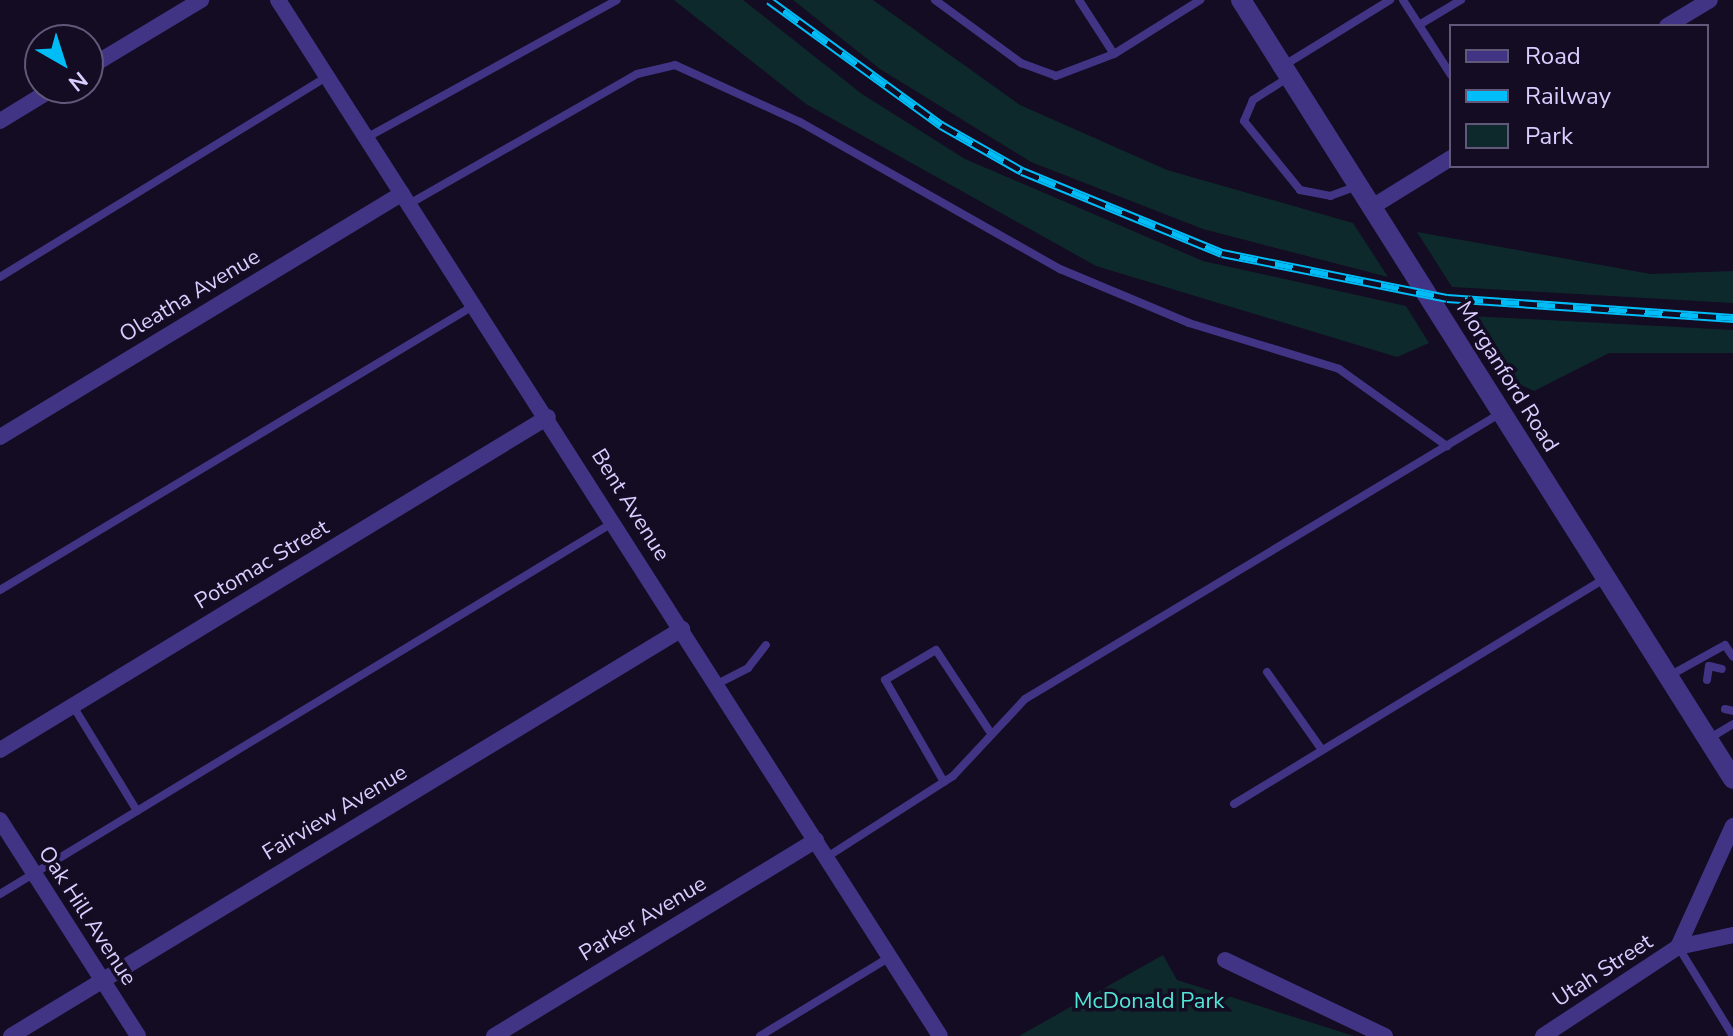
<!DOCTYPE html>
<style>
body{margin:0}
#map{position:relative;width:1733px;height:1036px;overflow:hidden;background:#130c22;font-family:"Nunito Sans",sans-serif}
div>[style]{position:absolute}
.green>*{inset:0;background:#0e292c}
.service>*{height:8px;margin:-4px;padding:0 4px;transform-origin:4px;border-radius:4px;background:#423484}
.minor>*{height:16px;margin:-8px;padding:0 8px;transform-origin:8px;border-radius:8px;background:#423484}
.tertiary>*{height:20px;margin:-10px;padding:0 10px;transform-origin:10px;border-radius:10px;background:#423484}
.rail>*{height:9px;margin-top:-4.5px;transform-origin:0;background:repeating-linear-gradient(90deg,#130c22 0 18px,#00bcf7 0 36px);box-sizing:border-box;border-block:2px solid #00bcf7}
span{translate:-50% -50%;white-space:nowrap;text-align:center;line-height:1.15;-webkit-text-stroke:7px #130c22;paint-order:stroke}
.street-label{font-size:22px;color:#d9ccff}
.park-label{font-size:22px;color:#51e7d6}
.legend{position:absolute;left:1449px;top:24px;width:260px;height:144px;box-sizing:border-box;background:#130c22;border:2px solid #62597a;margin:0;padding:10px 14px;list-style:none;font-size:24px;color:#d9ccff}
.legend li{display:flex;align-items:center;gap:16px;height:40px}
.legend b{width:40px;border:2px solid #62597a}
.north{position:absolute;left:24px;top:24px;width:80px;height:80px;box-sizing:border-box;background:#130c22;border:2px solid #62597a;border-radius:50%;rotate:141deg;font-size:22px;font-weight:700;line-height:32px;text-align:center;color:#d9ccff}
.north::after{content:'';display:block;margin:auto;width:28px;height:36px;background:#00bcf7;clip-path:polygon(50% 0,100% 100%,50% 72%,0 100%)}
</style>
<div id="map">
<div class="green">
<div style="clip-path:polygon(674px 0,743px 0,862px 94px,965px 159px,1203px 261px,1406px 306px,1429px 343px,1397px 357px,1096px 266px,806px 104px)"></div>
<div style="clip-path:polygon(793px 0,873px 0,1020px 105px,1167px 170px,1353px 223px,1388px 277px,1203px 229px,1031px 162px,880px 69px)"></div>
<div style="clip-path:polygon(1417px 232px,1651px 274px,1733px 271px,1733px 303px,1452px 287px)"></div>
<div style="clip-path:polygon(1471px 316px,1733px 330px,1733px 353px,1609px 353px,1534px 391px,1513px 381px)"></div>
<div style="clip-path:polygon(1163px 955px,1177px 980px,1354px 1036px,1019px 1036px)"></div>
</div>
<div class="service">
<div style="left:935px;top:0;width:107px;rotate:36.2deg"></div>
<div style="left:1021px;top:63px;width:37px;rotate:20deg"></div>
<div style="left:1056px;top:76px;width:62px;rotate:-20.8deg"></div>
<div style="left:1079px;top:0;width:64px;rotate:57.1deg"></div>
<div style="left:1114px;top:54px;width:102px;rotate:-32.1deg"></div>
<div style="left:1403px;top:0;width:89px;rotate:57.4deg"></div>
<div style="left:1419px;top:25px;width:49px;rotate:-30.8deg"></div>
<div style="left:1283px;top:66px;width:126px;rotate:-31.7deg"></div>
<div style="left:1289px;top:77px;width:43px;rotate:147.4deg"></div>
<div style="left:1253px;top:100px;width:23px;rotate:113deg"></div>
<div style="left:1244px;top:121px;width:89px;rotate:50.9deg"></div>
<div style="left:1300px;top:190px;width:31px;rotate:11deg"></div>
<div style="left:1330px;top:196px;width:30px;rotate:-20deg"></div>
<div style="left:366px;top:138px;width:286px;rotate:-28.8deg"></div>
<div style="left:409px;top:204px;width:262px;rotate:-29.7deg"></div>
<div style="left:637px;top:74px;width:39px;rotate:-13deg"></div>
<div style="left:675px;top:65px;width:137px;rotate:24.5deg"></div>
<div style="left:800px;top:122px;width:299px;rotate:29.5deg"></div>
<div style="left:1060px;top:269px;width:140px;rotate:22.7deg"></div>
<div style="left:1189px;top:323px;width:157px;rotate:17deg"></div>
<div style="left:1339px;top:369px;width:133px;rotate:35.5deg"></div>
<div style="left:0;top:277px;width:383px;rotate:-31.5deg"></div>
<div style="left:0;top:590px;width:552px;rotate:-30.98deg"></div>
<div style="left:1267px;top:672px;width:95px;rotate:54.8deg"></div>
<div style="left:1669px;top:676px;width:64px;rotate:-29deg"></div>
<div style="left:1725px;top:645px;width:14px;rotate:56deg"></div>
<div style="left:1707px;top:680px;width:14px;rotate:-82deg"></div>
<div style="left:1709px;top:666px;width:13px;rotate:13deg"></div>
<div style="left:717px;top:684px;width:35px;rotate:-27deg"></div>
<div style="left:748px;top:668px;width:29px;rotate:-52deg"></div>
<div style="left:73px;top:706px;width:123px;rotate:58.6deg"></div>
<div style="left:1725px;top:709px;width:8px;rotate:14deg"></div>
<div style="left:1710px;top:738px;width:27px;rotate:-31deg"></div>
<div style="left:944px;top:782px;width:118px;rotate:-120deg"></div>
<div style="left:885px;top:680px;width:59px;rotate:-30.5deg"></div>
<div style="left:936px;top:650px;width:98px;rotate:56.6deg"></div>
<div style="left:1234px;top:804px;width:434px;rotate:-31.3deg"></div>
<div style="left:827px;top:857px;width:150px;rotate:-32.7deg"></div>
<div style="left:953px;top:776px;width:105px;rotate:-46.9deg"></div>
<div style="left:1025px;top:699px;width:555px;rotate:-31deg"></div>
<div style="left:0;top:894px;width:718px;rotate:-31.21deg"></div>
<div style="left:1679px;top:948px;width:103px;rotate:58.5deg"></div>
<div style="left:760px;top:1036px;width:152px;rotate:-31.3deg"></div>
</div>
<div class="minor">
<div style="left:278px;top:0;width:1229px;rotate:57.42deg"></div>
<div style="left:1667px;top:26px;width:50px;rotate:-31.2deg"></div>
<div style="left:88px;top:68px;width:132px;rotate:-31deg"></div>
<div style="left:0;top:121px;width:63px;rotate:-31.4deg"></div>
<div style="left:1372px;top:207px;width:93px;rotate:-31.8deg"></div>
<div style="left:0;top:437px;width:470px;rotate:-31.2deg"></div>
<div style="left:0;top:750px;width:641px;rotate:-31.29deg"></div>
<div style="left:0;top:820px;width:256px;rotate:57.4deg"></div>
<div style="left:1678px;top:947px;width:56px;rotate:-12.3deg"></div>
<div style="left:1225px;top:960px;width:177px;rotate:25.4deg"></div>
<div style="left:11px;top:1036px;width:785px;rotate:-31.24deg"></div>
<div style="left:494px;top:1036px;width:377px;rotate:-31.3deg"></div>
<div style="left:1543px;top:1036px;width:162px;rotate:-33.4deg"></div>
<div style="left:1678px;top:947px;width:133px;rotate:-65.6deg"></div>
</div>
<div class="tertiary">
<div style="left:1241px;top:0;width:921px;rotate:57.72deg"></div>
</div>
<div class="rail">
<div style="left:769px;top:0;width:213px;rotate:36deg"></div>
<div style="left:941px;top:125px;width:93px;rotate:29.6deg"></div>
<div style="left:1022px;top:171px;width:216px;rotate:22.3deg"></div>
<div style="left:1222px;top:253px;width:229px;rotate:11.3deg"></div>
<div style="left:1447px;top:298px;width:287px;rotate:4deg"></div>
</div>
<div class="street-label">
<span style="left:190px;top:296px;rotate:-31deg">Oleatha Avenue</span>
<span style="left:1507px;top:377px;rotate:58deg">Morganford Road</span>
<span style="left:630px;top:505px;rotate:58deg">Bent Avenue</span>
<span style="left:262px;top:565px;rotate:-31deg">Potomac Street</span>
<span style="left:335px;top:813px;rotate:-31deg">Fairview Avenue</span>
<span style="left:87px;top:916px;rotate:57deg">Oak Hill Avenue</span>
<span style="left:643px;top:919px;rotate:-31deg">Parker Avenue</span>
<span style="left:1603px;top:971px;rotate:-33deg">Utah Street</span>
</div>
<div class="park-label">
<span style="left:1149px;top:1002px">McDonald Park</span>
</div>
<ul class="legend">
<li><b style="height:10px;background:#423484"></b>Road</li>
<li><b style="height:10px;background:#00bcf7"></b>Railway</li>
<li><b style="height:22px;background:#0e292c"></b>Park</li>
</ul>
<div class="north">N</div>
</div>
